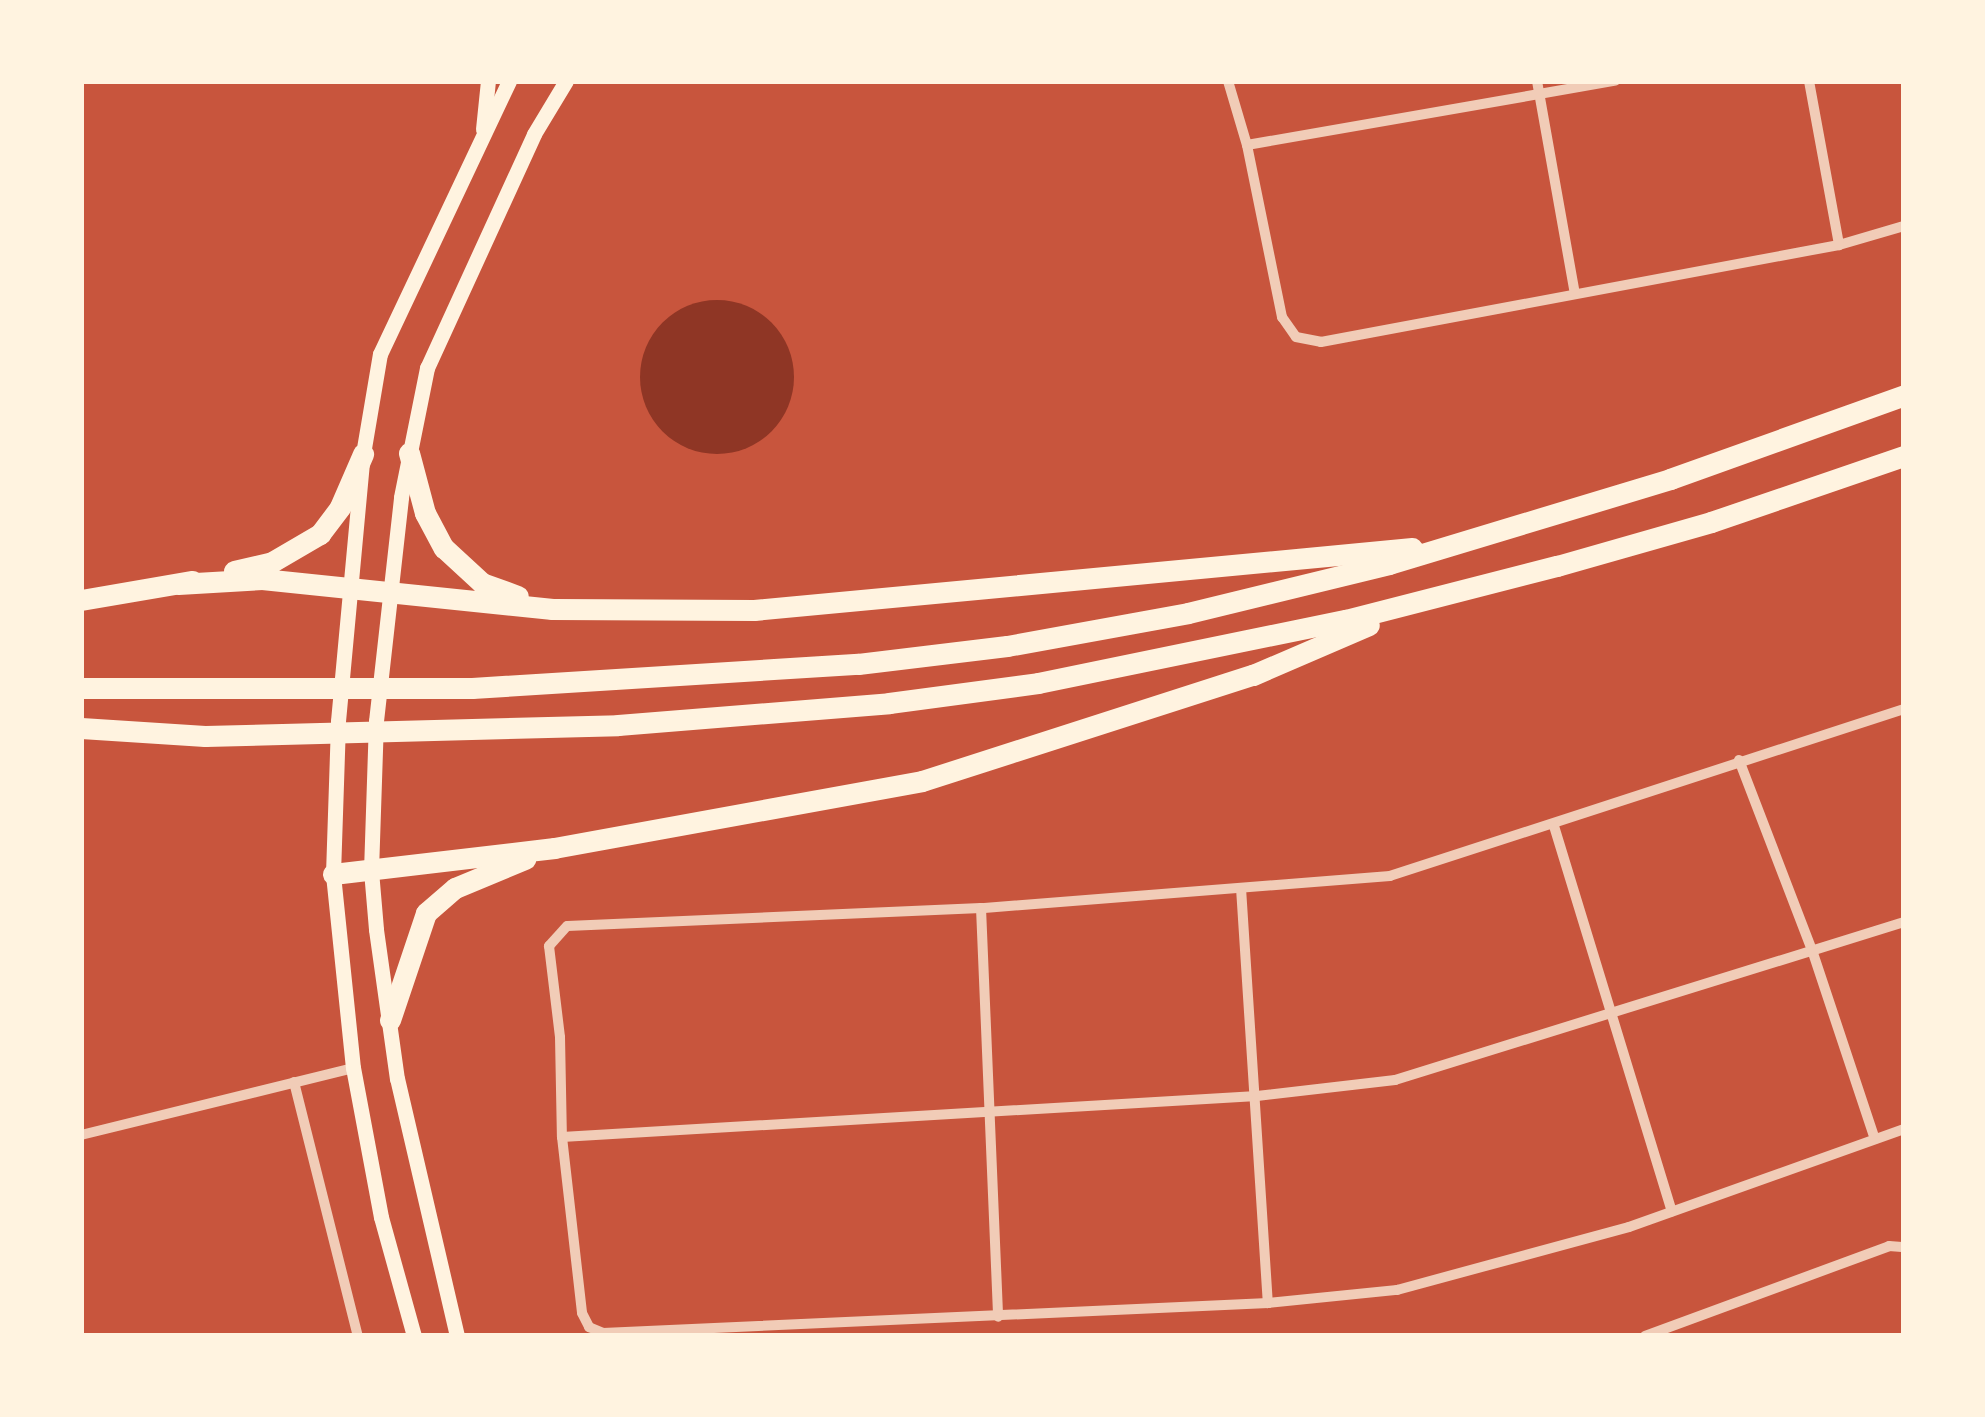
<!DOCTYPE html>
<style>
body{margin:0}
#map{position:relative;width:1985px;height:1417px;overflow:hidden;background:#c8553d;font-family:"Titillium Web",sans-serif}
div>[style]{position:absolute}
.water>*{inset:0;background:#8f3625}
.round{border-radius:50%}
.minor>*{height:10px;margin:-5px;padding:0 5px;transform-origin:5px;border-radius:5px;background:#f1ccb7}
.secondary>*{height:15px;margin:-7.5px;padding:0 7.5px;transform-origin:7.5px;border-radius:7.5px;background:#fff3e0}
.motorway>*{height:21px;margin:-10.5px;padding:0 10.5px;transform-origin:10.5px;border-radius:10.5px;background:#fff3e0}
span{translate:-50% -50%;white-space:nowrap;text-align:center;line-height:1.15;-webkit-text-stroke:9px #fff3e0;paint-order:stroke}
.frame{position:absolute;inset:0;border:84px solid #fff3e0;pointer-events:none}
</style>
<div id="map">
<div class="water">
<div class="round" style="left:640px;top:300px;width:154px;height:154px"></div>
</div>
<div class="minor">
<div style="left:1228px;top:81px;width:67px;rotate:73.5deg"></div>
<div style="left:1247px;top:145px;width:176px;rotate:78.5deg"></div>
<div style="left:1282px;top:317px;width:24px;rotate:55deg"></div>
<div style="left:1296px;top:337px;width:25px;rotate:11deg"></div>
<div style="left:1321px;top:342px;width:527px;rotate:-10.61deg"></div>
<div style="left:1839px;top:245px;width:68px;rotate:-16.3deg"></div>
<div style="left:1537px;top:81px;width:216px;rotate:79.9deg"></div>
<div style="left:1809px;top:81px;width:167px;rotate:79.6deg"></div>
<div style="left:1247px;top:145px;width:374px;rotate:-9.9deg"></div>
<div style="left:1904px;top:709px;width:540px;rotate:162deg"></div>
<div style="left:1390px;top:876px;width:410px;rotate:175.5deg"></div>
<div style="left:981px;top:908px;width:414px;rotate:177.5deg"></div>
<div style="left:567px;top:926px;width:27px;rotate:132deg"></div>
<div style="left:549px;top:946px;width:92px;rotate:83.1deg"></div>
<div style="left:560px;top:1037px;width:100px;rotate:88.9deg"></div>
<div style="left:562px;top:1137px;width:177px;rotate:83.5deg"></div>
<div style="left:582px;top:1313px;width:16px;rotate:63deg"></div>
<div style="left:589px;top:1327px;width:15px;rotate:23deg"></div>
<div style="left:603px;top:1333px;width:666px;rotate:-2.58deg"></div>
<div style="left:1268px;top:1303px;width:130px;rotate:-5.8deg"></div>
<div style="left:1397px;top:1290px;width:240px;rotate:-15.2deg"></div>
<div style="left:1629px;top:1227px;width:292px;rotate:-19.6deg"></div>
<div style="left:1739px;top:760px;width:207px;rotate:69deg"></div>
<div style="left:1813px;top:953px;width:196px;rotate:71.6deg"></div>
<div style="left:1554px;top:826px;width:403px;rotate:73deg"></div>
<div style="left:1241px;top:888px;width:416px;rotate:86.3deg"></div>
<div style="left:981px;top:908px;width:409px;rotate:87.6deg"></div>
<div style="left:294px;top:1082px;width:262px;rotate:75.9deg"></div>
<div style="left:81px;top:1135px;width:280px;rotate:-13.8deg"></div>
<div style="left:562px;top:1137px;width:696px;rotate:-3.38deg"></div>
<div style="left:1257px;top:1096px;width:139px;rotate:-6.6deg"></div>
<div style="left:1395px;top:1080px;width:533px;rotate:-17.24deg"></div>
<div style="left:1645px;top:1336px;width:260px;rotate:-20.2deg"></div>
<div style="left:1889px;top:1246px;width:13px;rotate:4deg"></div>
</div>
<div class="secondary">
<div style="left:483px;top:129px;width:48px;rotate:-84.1deg"></div>
<div style="left:414px;top:1336px;width:123px;rotate:-105.5deg"></div>
<div style="left:381px;top:1217px;width:152px;rotate:-100.6deg"></div>
<div style="left:353px;top:1068px;width:195px;rotate:-95.9deg"></div>
<div style="left:333px;top:874px;width:153px;rotate:-88.1deg"></div>
<div style="left:338px;top:721px;width:268px;rotate:-84.7deg"></div>
<div style="left:363px;top:454px;width:101px;rotate:-80.4deg"></div>
<div style="left:380px;top:354px;width:302px;rotate:-64.7deg"></div>
<div style="left:457px;top:1336px;width:264px;rotate:-103.1deg"></div>
<div style="left:397px;top:1079px;width:151px;rotate:-98deg"></div>
<div style="left:376px;top:929px;width:58px;rotate:-94.9deg"></div>
<div style="left:371px;top:871px;width:150px;rotate:-88.1deg"></div>
<div style="left:376px;top:721px;width:225px;rotate:-83.6deg"></div>
<div style="left:401px;top:497px;width:132px;rotate:-78.6deg"></div>
<div style="left:427px;top:368px;width:257px;rotate:-65.4deg"></div>
<div style="left:534px;top:134px;width:62px;rotate:-58.9deg"></div>
</div>
<div class="motorway">
<div style="left:409px;top:453px;width:62px;rotate:75.1deg"></div>
<div style="left:425px;top:513px;width:40px;rotate:62deg"></div>
<div style="left:444px;top:548px;width:52px;rotate:42.6deg"></div>
<div style="left:482px;top:583px;width:38px;rotate:20deg"></div>
<div style="left:234px;top:571px;width:39px;rotate:-13deg"></div>
<div style="left:272px;top:562px;width:56px;rotate:-30.3deg"></div>
<div style="left:320px;top:534px;width:34px;rotate:-53deg"></div>
<div style="left:340px;top:507px;width:58px;rotate:-66.5deg"></div>
<div style="left:178px;top:584px;width:84px;rotate:-3.4deg"></div>
<div style="left:262px;top:579px;width:292px;rotate:5.9deg"></div>
<div style="left:552px;top:609px;width:202px;rotate:0.3deg"></div>
<div style="left:754px;top:610px;width:661px;rotate:-5.38deg"></div>
<div style="left:81px;top:600px;width:113px;rotate:-9.7deg"></div>
<div style="left:81px;top:688px;width:391px"></div>
<div style="left:472px;top:688px;width:387px;rotate:-3.6deg"></div>
<div style="left:858px;top:664px;width:150px;rotate:-6.9deg"></div>
<div style="left:1007px;top:646px;width:184px;rotate:-10.3deg"></div>
<div style="left:1188px;top:613px;width:207px;rotate:-13.7deg"></div>
<div style="left:1389px;top:564px;width:294px;rotate:-16.8deg"></div>
<div style="left:1670px;top:479px;width:249px;rotate:-19.7deg"></div>
<div style="left:81px;top:728px;width:124px;rotate:3.7deg"></div>
<div style="left:205px;top:736px;width:413px;rotate:-1.5deg"></div>
<div style="left:618px;top:725px;width:272px;rotate:-4.6deg"></div>
<div style="left:889px;top:703px;width:150px;rotate:-7.6deg"></div>
<div style="left:1038px;top:683px;width:314px;rotate:-11.6deg"></div>
<div style="left:1346px;top:620px;width:218px;rotate:-14.4deg"></div>
<div style="left:1557px;top:566px;width:160px;rotate:-15.9deg"></div>
<div style="left:1711px;top:522px;width:204px;rotate:-18.9deg"></div>
<div style="left:333px;top:874px;width:223px;rotate:-6.7deg"></div>
<div style="left:554px;top:848px;width:374px;rotate:-10.3deg"></div>
<div style="left:922px;top:781px;width:348px;rotate:-17.8deg"></div>
<div style="left:1253px;top:675px;width:126px;rotate:-23.3deg"></div>
<div style="left:390px;top:1020px;width:113px;rotate:-71.4deg"></div>
<div style="left:426px;top:913px;width:38px;rotate:-41deg"></div>
<div style="left:455px;top:888px;width:76px;rotate:-22.5deg"></div>
</div>
<div class="frame"></div>
</div>
